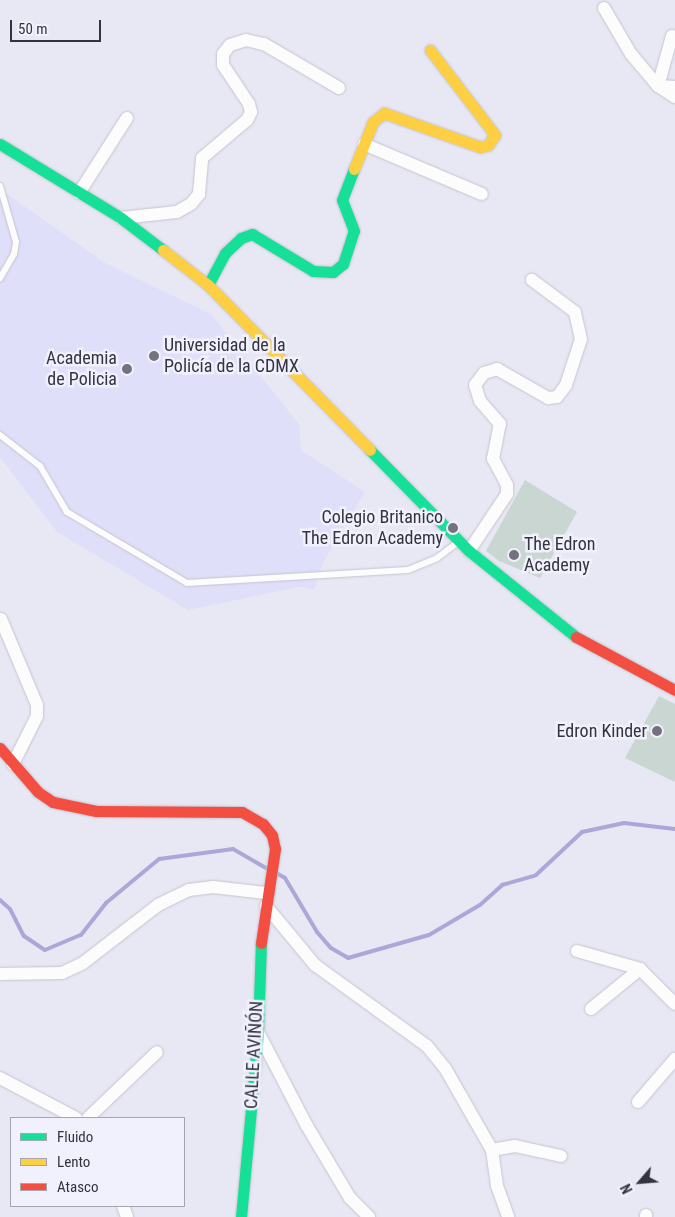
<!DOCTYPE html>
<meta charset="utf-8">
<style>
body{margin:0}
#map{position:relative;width:675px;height:1217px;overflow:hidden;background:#e8e8f4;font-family:"Roboto Condensed",sans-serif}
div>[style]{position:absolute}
.built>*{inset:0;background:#e0dff9}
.stream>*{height:4px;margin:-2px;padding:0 2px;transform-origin:2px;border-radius:2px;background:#aba8d9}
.building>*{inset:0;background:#c9d6d2}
.roads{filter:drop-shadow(0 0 1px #c5c4cf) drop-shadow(0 0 1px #c5c4cf)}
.lane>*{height:6px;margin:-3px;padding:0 3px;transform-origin:3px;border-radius:3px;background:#fcfcfd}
.street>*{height:12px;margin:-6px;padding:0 6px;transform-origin:6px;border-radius:6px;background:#fcfcfd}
.fast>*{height:11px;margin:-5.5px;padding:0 5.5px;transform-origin:5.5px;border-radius:5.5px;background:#16e098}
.slow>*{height:11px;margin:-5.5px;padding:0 5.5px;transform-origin:5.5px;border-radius:5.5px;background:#ffcf43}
.jam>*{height:11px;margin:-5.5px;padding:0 5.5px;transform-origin:5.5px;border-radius:5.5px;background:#f24e42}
.dots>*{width:14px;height:14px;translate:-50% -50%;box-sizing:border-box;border:2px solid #f1f0fd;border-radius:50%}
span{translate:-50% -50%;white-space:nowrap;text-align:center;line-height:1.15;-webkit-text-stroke:5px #f1f0fd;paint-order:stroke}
.poi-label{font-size:18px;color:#34333f}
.left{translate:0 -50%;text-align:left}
.right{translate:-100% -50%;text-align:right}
.street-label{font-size:18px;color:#34333f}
.legend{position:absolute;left:10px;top:1117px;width:175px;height:90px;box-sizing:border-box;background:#f1f0fd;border:1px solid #a5a4b1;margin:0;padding:6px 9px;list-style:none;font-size:15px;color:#34333f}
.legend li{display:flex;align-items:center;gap:10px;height:25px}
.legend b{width:25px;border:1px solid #a5a4b1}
.north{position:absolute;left:615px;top:1157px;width:50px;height:50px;-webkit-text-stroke:4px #f1f0fd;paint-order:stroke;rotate:243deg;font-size:14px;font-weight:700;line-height:20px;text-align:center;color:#34333f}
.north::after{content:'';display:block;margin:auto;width:18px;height:22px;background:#34333f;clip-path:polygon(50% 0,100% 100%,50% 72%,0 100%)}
.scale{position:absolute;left:10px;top:20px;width:91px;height:22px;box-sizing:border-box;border:2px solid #34333f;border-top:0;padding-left:6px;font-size:15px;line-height:18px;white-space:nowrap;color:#34333f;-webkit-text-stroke:4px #f1f0fd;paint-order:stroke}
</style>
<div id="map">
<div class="built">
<div style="clip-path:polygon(0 189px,105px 263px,211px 314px,299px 424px,301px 450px,365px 492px,324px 561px,314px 590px,299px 587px,188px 610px,57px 532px,0 457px)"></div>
</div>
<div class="stream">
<div style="left:276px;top:873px;width:10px;rotate:29deg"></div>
<div style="left:285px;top:878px;width:63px;rotate:59.3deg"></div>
<div style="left:317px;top:932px;width:21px;rotate:49deg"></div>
<div style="left:331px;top:948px;width:20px;rotate:30deg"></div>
<div style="left:348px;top:958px;width:84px;rotate:-15.9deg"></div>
<div style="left:429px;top:935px;width:59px;rotate:-30.5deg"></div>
<div style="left:480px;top:905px;width:30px;rotate:-42deg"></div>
<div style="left:502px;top:885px;width:35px;rotate:-16deg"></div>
<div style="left:536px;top:875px;width:63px;rotate:-43.1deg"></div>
<div style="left:582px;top:832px;width:43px;rotate:-12.1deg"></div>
<div style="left:624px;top:823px;width:51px;rotate:6.7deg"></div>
<div style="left:0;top:900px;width:13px;rotate:42deg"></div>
<div style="left:10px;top:909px;width:30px;rotate:63deg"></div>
<div style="left:24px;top:936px;width:25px;rotate:34deg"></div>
<div style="left:45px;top:950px;width:39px;rotate:-23deg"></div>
<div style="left:81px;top:935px;width:41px;rotate:-52deg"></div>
<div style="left:106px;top:903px;width:69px;rotate:-39.7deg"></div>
<div style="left:159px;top:859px;width:75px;rotate:-7.7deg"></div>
<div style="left:233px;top:849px;width:39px;rotate:30deg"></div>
</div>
<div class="building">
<div style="clip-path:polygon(525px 480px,577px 512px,540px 578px,499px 561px,486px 551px)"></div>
<div style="clip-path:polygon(659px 696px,675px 704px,675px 782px,625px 758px)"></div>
</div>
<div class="roads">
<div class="lane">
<div style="left:0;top:186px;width:58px;rotate:74.1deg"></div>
<div style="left:16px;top:242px;width:12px;rotate:99deg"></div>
<div style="left:14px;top:254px;width:28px;rotate:120deg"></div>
<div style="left:0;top:435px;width:51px;rotate:37.8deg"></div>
<div style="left:40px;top:466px;width:53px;rotate:59.6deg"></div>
<div style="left:67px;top:512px;width:139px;rotate:30.6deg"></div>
<div style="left:187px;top:583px;width:221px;rotate:-3.4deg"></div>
<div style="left:408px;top:570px;width:31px;rotate:-22deg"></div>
<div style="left:437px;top:558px;width:26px;rotate:-37deg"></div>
</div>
<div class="street">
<div style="left:604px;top:8px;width:53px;rotate:59.6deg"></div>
<div style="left:631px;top:54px;width:42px;rotate:49.8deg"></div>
<div style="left:658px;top:86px;width:20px;rotate:33deg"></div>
<div style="left:672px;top:36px;width:52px;rotate:105.6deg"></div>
<div style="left:658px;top:86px;width:17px;rotate:3deg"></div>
<div style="left:364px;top:144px;width:128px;rotate:23deg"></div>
<div style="left:79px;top:193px;width:89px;rotate:-57.4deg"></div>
<div style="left:121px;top:218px;width:56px;rotate:-6.1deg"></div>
<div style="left:177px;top:212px;width:16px;rotate:-30deg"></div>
<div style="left:191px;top:204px;width:13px;rotate:-51deg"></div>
<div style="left:199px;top:194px;width:36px;rotate:-85deg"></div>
<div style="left:202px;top:158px;width:59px;rotate:-40.2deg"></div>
<div style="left:247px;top:120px;width:9px;rotate:-63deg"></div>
<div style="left:251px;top:112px;width:8px;rotate:-104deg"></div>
<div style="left:249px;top:104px;width:47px;rotate:-123.7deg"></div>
<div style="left:223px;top:65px;width:11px;rotate:-90deg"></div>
<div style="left:223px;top:54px;width:11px;rotate:-52deg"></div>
<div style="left:230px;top:45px;width:17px;rotate:-17deg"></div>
<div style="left:246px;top:40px;width:18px;rotate:13deg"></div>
<div style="left:264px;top:44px;width:87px;rotate:30.4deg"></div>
<div style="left:469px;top:551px;width:69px;rotate:-56.3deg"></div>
<div style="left:507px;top:494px;width:9px;rotate:-90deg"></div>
<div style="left:507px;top:485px;width:30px;rotate:-118deg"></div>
<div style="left:493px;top:459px;width:36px;rotate:-79deg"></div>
<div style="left:500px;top:424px;width:30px;rotate:-131deg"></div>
<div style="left:480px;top:401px;width:17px;rotate:-107deg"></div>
<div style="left:475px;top:385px;width:15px;rotate:-53deg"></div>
<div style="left:484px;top:373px;width:14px;rotate:-17deg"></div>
<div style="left:497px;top:369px;width:59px;rotate:29.6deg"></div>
<div style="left:548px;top:398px;width:9px;rotate:-6deg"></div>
<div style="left:557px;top:397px;width:15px;rotate:-53deg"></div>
<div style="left:566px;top:385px;width:48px;rotate:-71.9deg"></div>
<div style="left:581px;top:339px;width:28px;rotate:-103deg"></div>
<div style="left:575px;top:312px;width:54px;rotate:-143.3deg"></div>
<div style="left:1px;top:619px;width:93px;rotate:67.3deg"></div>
<div style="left:37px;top:705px;width:11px;rotate:90deg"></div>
<div style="left:37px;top:716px;width:54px;rotate:116.6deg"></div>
<div style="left:266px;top:906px;width:77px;rotate:50.3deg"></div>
<div style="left:315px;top:965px;width:138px;rotate:35.9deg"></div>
<div style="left:427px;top:1046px;width:28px;rotate:51deg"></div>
<div style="left:445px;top:1068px;width:95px;rotate:60.2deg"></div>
<div style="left:492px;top:1150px;width:36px;rotate:82deg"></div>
<div style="left:497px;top:1186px;width:33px;rotate:70deg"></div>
<div style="left:577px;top:951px;width:66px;rotate:15.9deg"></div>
<div style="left:640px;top:969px;width:49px;rotate:45deg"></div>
<div style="left:0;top:974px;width:62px;rotate:-0.9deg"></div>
<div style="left:62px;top:973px;width:23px;rotate:-25deg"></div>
<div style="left:83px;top:963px;width:95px;rotate:-37.7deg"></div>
<div style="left:158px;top:905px;width:34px;rotate:-26deg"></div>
<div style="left:189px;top:890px;width:24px;rotate:-7deg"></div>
<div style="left:213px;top:887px;width:53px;rotate:6.5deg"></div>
<div style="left:591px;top:1009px;width:63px;rotate:-39.2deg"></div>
<div style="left:258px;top:1032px;width:106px;rotate:62.5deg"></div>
<div style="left:307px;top:1126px;width:84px;rotate:59.2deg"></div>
<div style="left:350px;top:1198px;width:27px;rotate:45deg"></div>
<div style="left:0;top:1078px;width:86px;rotate:27.8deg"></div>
<div style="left:638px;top:1102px;width:57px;rotate:-49.3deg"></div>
<div style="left:88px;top:1118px;width:95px;rotate:-43.7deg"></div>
<div style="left:492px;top:1150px;width:23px;rotate:-10deg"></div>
<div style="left:515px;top:1146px;width:47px;rotate:12.3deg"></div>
<div style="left:123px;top:1206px;width:12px;rotate:70deg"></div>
<div style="left:646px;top:1217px;width:2px;rotate:-90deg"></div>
</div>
<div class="fast">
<div style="left:0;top:144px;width:142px;rotate:31.4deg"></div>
<div style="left:121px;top:218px;width:53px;rotate:37.3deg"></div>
<div style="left:208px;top:285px;width:36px;rotate:-62deg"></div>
<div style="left:225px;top:253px;width:22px;rotate:-43deg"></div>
<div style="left:241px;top:238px;width:12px;rotate:-20deg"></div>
<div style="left:252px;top:234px;width:71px;rotate:31.2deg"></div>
<div style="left:313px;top:271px;width:20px;rotate:3deg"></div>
<div style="left:333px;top:272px;width:13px;rotate:-39deg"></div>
<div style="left:343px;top:264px;width:35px;rotate:-72deg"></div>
<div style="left:354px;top:231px;width:33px;rotate:-111deg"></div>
<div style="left:342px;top:200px;width:33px;rotate:-69deg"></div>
<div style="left:370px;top:450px;width:141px;rotate:45.6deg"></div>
<div style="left:469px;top:551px;width:137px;rotate:38.8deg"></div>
<div style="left:241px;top:1217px;width:186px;rotate:-84.7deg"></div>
<div style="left:258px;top:1032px;width:89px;rotate:-88.1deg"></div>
</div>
<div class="slow">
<div style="left:354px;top:169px;width:51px;rotate:-68deg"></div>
<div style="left:373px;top:122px;width:14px;rotate:-39deg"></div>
<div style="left:384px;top:113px;width:102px;rotate:19.5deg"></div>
<div style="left:480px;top:147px;width:8px;rotate:-14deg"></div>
<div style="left:488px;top:145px;width:12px;rotate:-55deg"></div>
<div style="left:495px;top:135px;width:107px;rotate:-127.4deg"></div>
<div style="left:163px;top:250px;width:57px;rotate:37.9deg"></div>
<div style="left:208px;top:285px;width:231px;rotate:45.5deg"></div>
</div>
<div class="jam">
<div style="left:576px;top:637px;width:112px;rotate:28.2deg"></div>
<div style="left:0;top:748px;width:58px;rotate:49.2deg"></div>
<div style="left:38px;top:792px;width:18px;rotate:34deg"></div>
<div style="left:53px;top:802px;width:44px;rotate:11.8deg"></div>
<div style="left:96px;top:811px;width:146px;rotate:0.4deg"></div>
<div style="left:242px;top:812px;width:24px;rotate:30deg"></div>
<div style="left:263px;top:824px;width:14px;rotate:51deg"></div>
<div style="left:272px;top:835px;width:14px;rotate:78deg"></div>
<div style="left:275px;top:849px;width:95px;rotate:98.5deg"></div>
</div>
</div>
<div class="dots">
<div style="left:154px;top:356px;background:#73727e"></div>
<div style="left:127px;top:369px;background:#73727e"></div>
<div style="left:453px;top:528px;background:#73727e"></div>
<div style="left:514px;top:555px;background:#73727e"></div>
<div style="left:657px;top:731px;background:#73727e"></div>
</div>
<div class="poi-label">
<span class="left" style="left:164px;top:356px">Universidad de la<br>Policía de la CDMX</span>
<span class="right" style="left:117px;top:369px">Academia<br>de Policia</span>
<span class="right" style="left:443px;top:528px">Colegio Britanico<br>The Edron Academy</span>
<span class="left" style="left:524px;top:555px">The Edron<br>Academy</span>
<span class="right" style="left:647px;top:731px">Edron Kinder</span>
</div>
<div class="street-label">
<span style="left:254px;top:1055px;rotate:-87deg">CALLE AVIÑÓN</span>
</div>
<ul class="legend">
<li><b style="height:6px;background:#16e098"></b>Fluido</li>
<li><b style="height:6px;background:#ffcf43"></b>Lento</li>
<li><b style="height:6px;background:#f24e42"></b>Atasco</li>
</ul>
<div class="north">N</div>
<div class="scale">50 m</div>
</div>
